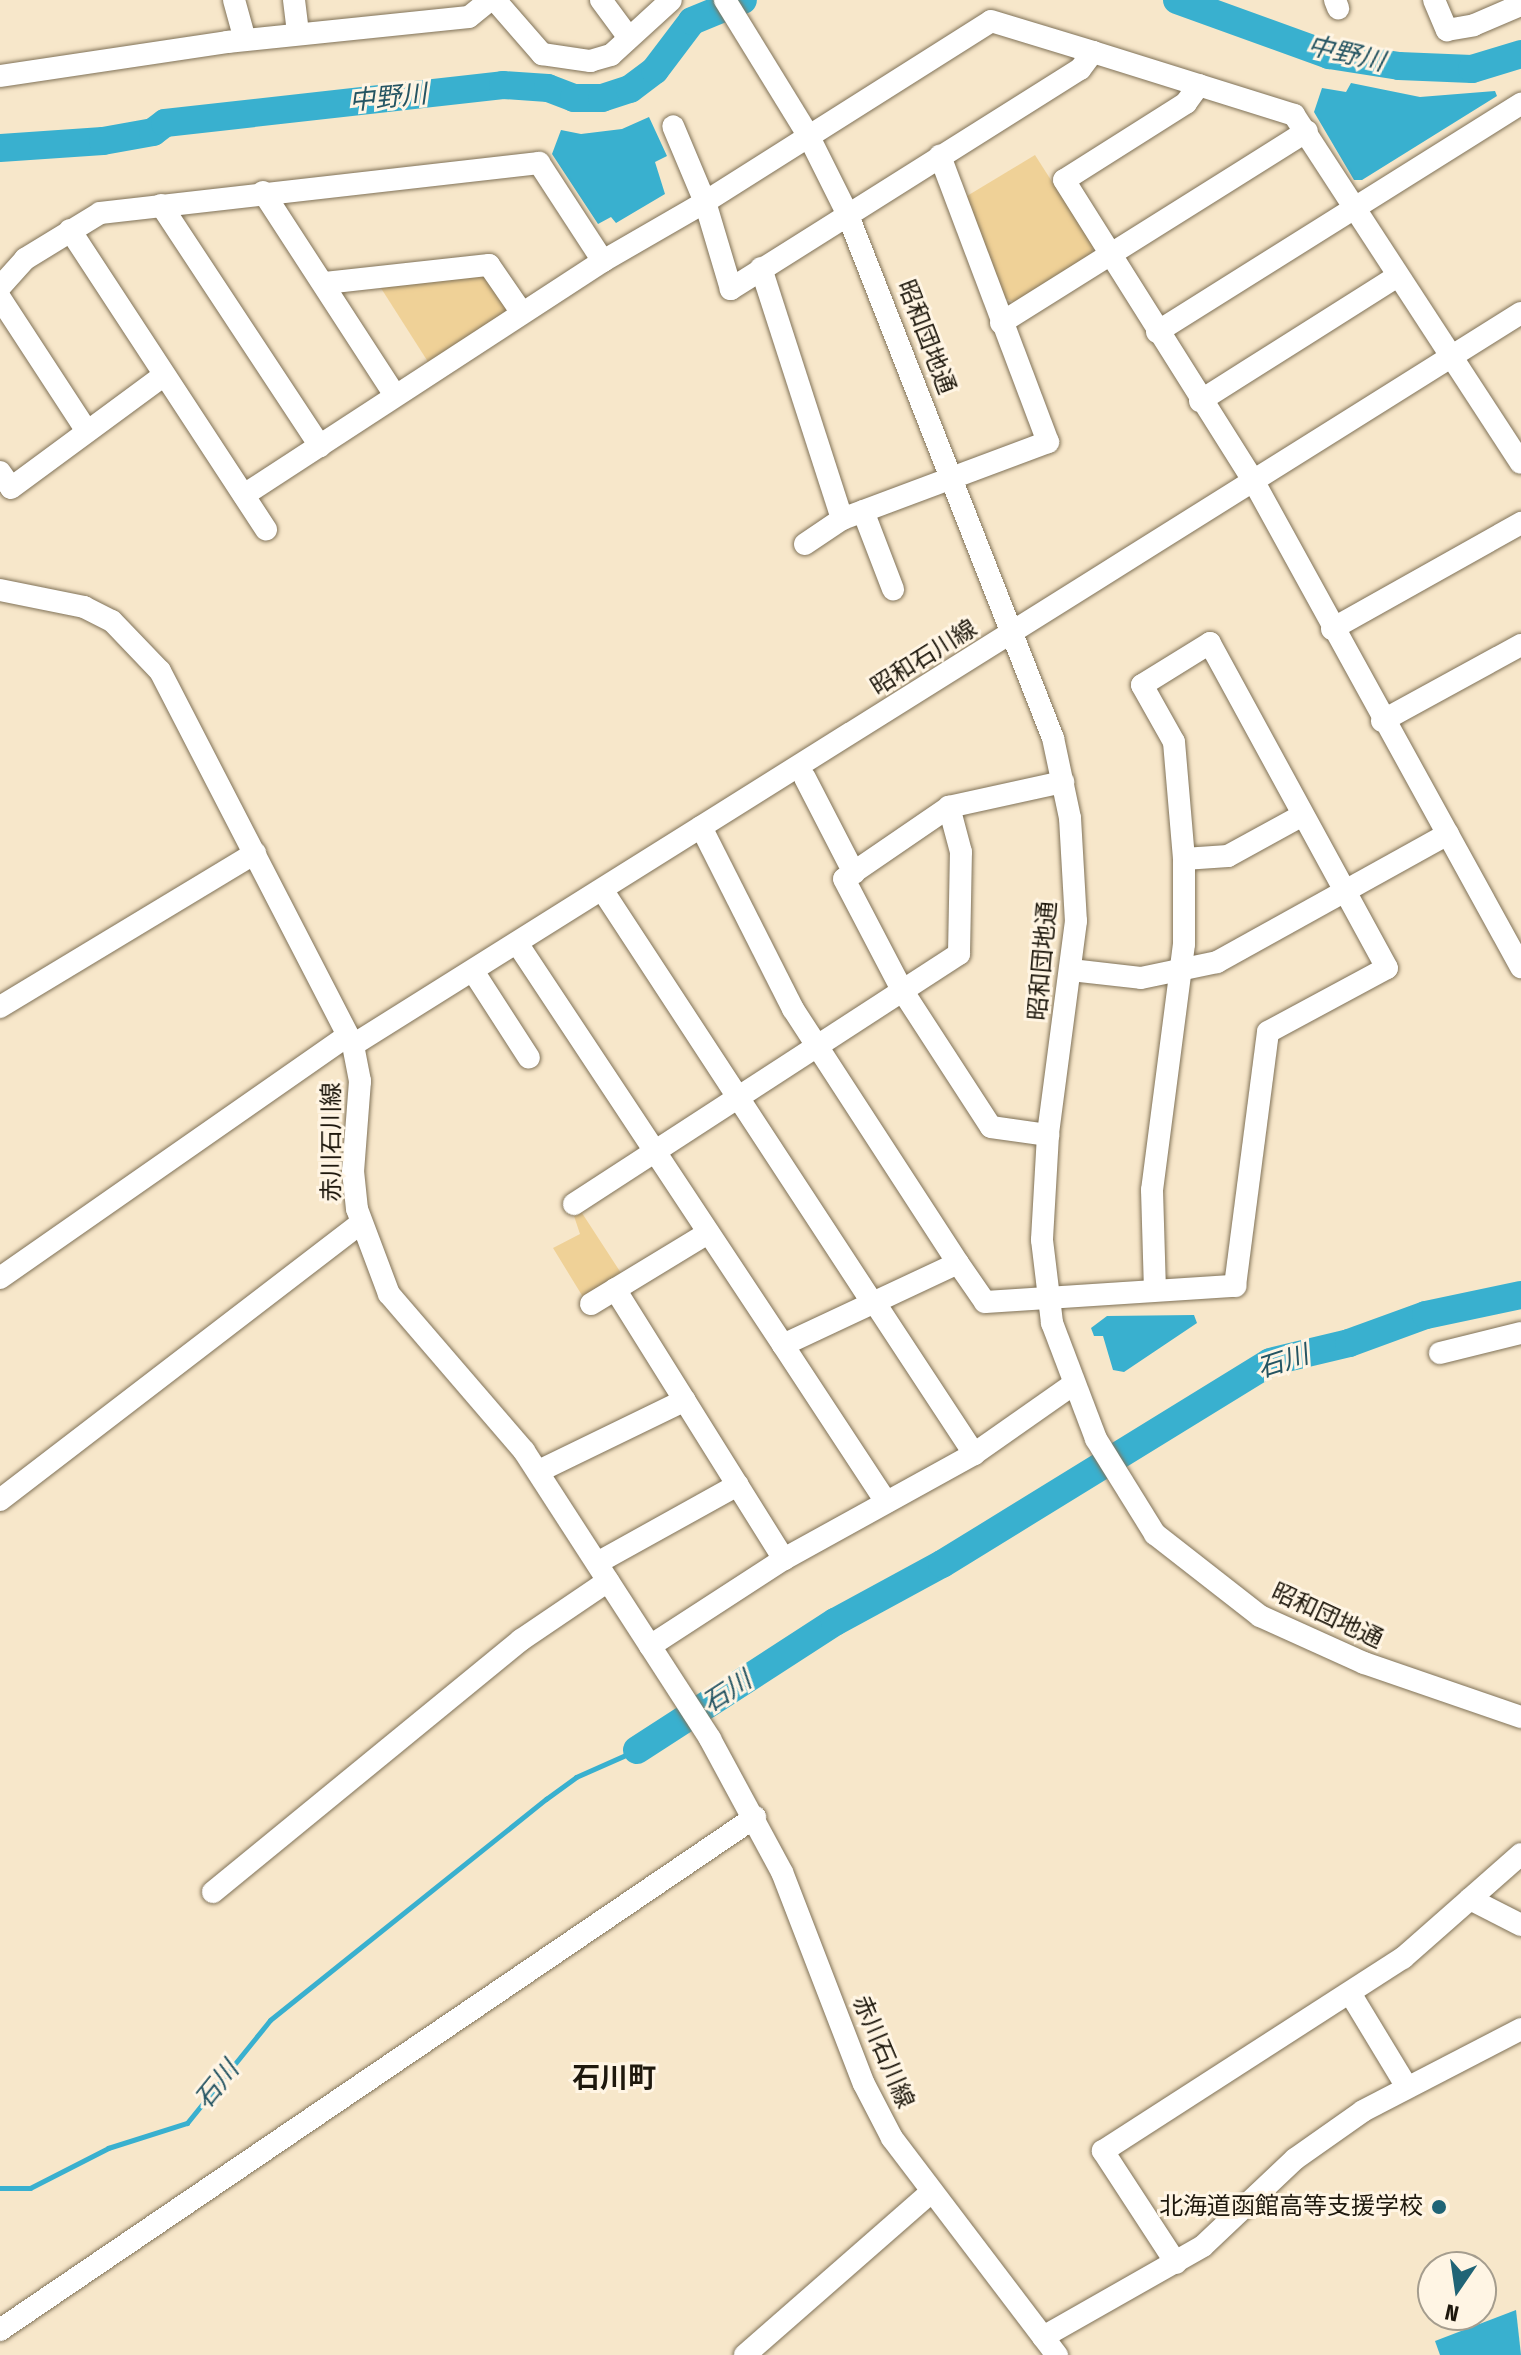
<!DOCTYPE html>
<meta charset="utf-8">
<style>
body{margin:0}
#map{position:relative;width:1521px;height:2355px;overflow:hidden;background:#f7e7ca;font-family:"Fira Sans Condensed","Noto Sans JP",sans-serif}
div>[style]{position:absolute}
.green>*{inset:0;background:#efd197}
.water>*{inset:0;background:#39b0cf}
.stream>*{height:5px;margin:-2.5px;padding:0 2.5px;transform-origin:2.5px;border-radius:2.5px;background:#39b0cf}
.river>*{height:28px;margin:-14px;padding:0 14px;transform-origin:14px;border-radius:14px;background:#39b0cf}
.roads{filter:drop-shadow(0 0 2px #807258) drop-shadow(0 0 2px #807258)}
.minor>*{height:22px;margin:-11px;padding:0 11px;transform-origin:11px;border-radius:11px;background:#fff}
.dots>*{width:22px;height:22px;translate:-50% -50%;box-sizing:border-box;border:4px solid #fff5e4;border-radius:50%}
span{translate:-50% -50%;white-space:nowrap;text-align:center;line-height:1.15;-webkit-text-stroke:6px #fff5e4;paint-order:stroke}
.street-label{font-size:24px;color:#1e180d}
.poi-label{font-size:24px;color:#1e180d}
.right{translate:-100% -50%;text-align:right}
.water-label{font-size:26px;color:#245462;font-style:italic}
.quarter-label{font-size:28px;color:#1e180d;font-weight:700}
.north{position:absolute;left:1417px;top:2251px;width:80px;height:80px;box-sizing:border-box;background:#fff5e4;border:2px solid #a59d8e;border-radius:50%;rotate:193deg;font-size:22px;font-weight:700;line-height:32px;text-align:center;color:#1e180d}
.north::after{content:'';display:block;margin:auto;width:28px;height:36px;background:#206476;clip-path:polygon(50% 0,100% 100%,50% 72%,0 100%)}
</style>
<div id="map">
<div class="green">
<div style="clip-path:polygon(1035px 155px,1093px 246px,1092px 254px,1014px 302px,1004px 298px,967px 196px)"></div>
<div style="clip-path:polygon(480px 274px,489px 278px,507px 304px,505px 312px,430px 365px,379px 285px)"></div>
<div style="clip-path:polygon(582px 1213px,621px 1273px,583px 1297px,553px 1248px,580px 1234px,574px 1216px)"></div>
</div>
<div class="water">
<div style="clip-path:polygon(1351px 83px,1420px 97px,1495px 91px,1497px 96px,1362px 180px,1354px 180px,1314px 112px,1322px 88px,1346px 92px)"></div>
<div style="clip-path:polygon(649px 117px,667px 156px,655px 162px,665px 194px,616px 223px,611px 217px,598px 224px,552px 154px,561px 130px,581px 134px,622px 129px)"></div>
<div style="clip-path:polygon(1194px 1315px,1197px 1323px,1124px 1372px,1113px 1370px,1103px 1336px,1094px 1336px,1091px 1328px,1107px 1316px)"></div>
<div style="clip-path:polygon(1516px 2310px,1521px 2355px,1440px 2355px,1435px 2341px)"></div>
</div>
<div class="stream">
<div style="left:0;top:2188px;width:30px"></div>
<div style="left:30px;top:2188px;width:88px;rotate:-27.1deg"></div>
<div style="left:108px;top:2148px;width:83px;rotate:-17.6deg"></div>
<div style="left:187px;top:2123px;width:132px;rotate:-51.1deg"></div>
<div style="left:270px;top:2020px;width:354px;rotate:-38.7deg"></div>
<div style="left:546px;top:1799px;width:37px;rotate:-36deg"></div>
<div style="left:576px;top:1777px;width:67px;rotate:-23.9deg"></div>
</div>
<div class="river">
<div style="left:1177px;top:0;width:162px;rotate:19.9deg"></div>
<div style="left:1329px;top:55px;width:71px;rotate:8.9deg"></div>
<div style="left:1399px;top:66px;width:73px;rotate:2.4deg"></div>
<div style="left:1472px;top:69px;width:51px;rotate:-17deg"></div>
<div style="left:0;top:148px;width:103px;rotate:-3.9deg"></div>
<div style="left:103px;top:141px;width:51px;rotate:-10.2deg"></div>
<div style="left:153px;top:132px;width:15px;rotate:-37deg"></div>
<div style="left:165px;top:123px;width:340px;rotate:-6.4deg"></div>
<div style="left:503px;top:85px;width:45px;rotate:3.8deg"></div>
<div style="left:548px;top:88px;width:28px;rotate:21deg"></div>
<div style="left:574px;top:98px;width:28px"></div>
<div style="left:602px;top:98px;width:29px;rotate:-18deg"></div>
<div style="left:630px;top:89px;width:31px;rotate:-37deg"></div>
<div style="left:655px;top:70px;width:61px;rotate:-52.9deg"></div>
<div style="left:692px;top:21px;width:55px;rotate:-22.4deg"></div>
<div style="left:637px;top:1750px;width:236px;rotate:-32.9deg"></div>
<div style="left:835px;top:1622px;width:122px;rotate:-28.5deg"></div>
<div style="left:942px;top:1564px;width:385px;rotate:-31.6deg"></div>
<div style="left:1270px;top:1362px;width:81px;rotate:-13.5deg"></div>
<div style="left:1349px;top:1343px;width:82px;rotate:-20deg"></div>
<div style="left:1426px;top:1315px;width:97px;rotate:-11.9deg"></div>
</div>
<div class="roads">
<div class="minor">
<div style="left:234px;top:0;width:41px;rotate:74.6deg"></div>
<div style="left:294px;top:0;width:34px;rotate:83deg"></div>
<div style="left:495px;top:0;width:72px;rotate:49deg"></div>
<div style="left:542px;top:54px;width:49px;rotate:8.3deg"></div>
<div style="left:590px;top:61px;width:22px;rotate:-16deg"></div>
<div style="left:611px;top:55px;width:81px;rotate:-42.5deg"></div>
<div style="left:601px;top:0;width:47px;rotate:53.6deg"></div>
<div style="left:725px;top:0;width:158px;rotate:58.4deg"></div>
<div style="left:808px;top:135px;width:87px;rotate:63.4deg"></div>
<div style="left:847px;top:213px;width:564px;rotate:68.58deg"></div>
<div style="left:1053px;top:738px;width:82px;rotate:78deg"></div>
<div style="left:1070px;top:818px;width:103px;rotate:86.7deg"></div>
<div style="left:1076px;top:921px;width:216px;rotate:97.5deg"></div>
<div style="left:1048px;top:1135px;width:105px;rotate:93.3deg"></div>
<div style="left:1042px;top:1240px;width:84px;rotate:83.1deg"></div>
<div style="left:1052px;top:1323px;width:124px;rotate:69.2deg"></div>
<div style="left:1096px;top:1439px;width:112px;rotate:58.2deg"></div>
<div style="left:1155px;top:1534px;width:133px;rotate:38deg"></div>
<div style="left:1260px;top:1616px;width:114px;rotate:24.3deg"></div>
<div style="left:1364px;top:1663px;width:166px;rotate:19deg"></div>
<div style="left:1335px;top:0;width:9px;rotate:69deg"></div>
<div style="left:1434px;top:0;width:33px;rotate:67deg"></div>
<div style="left:1447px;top:30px;width:27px;rotate:-10deg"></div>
<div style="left:1474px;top:25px;width:51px;rotate:-23.1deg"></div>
<div style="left:1093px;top:52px;width:21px;rotate:127deg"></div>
<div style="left:1080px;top:69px;width:413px;rotate:147.8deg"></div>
<div style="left:731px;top:289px;width:91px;rotate:-106.6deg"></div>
<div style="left:705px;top:202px;width:338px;rotate:-32.3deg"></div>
<div style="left:991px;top:21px;width:107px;rotate:16.9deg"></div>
<div style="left:1093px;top:52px;width:211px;rotate:17.4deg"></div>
<div style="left:1294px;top:115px;width:415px;rotate:56.9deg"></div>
<div style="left:0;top:76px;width:230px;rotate:-8.5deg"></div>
<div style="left:227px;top:42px;width:243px;rotate:-5.9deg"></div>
<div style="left:469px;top:17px;width:27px;rotate:-39deg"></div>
<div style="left:1199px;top:85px;width:22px;rotate:126deg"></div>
<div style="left:1186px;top:103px;width:144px;rotate:147.7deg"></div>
<div style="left:1064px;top:180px;width:357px;rotate:57.8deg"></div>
<div style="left:1254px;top:482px;width:554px;rotate:61.17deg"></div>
<div style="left:263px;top:192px;width:242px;rotate:57deg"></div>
<div style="left:161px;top:205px;width:289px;rotate:56.6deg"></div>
<div style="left:70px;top:230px;width:358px;rotate:56.8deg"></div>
<div style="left:761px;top:268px;width:264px;rotate:72.1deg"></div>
<div style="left:325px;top:283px;width:165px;rotate:-6.3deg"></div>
<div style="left:489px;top:265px;width:58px;rotate:55.5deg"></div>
<div style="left:0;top:287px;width:38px;rotate:-48deg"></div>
<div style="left:25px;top:259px;width:88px;rotate:-31.5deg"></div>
<div style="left:100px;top:213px;width:442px;rotate:-6.5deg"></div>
<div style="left:539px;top:163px;width:117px;rotate:56.9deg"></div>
<div style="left:0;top:298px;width:158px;rotate:56.9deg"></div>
<div style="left:1001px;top:323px;width:361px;rotate:-32.1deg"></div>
<div style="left:1157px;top:332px;width:430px;rotate:-32.1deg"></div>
<div style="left:1200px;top:401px;width:232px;rotate:-32.3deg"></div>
<div style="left:0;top:472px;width:19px;rotate:55deg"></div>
<div style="left:11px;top:488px;width:189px;rotate:-36.4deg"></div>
<div style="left:244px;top:495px;width:429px;rotate:-33.1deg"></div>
<div style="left:603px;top:261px;width:118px;rotate:-30deg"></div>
<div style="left:705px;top:202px;width:82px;rotate:-112.8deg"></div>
<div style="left:863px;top:511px;width:84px;rotate:69deg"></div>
<div style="left:805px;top:544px;width:45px;rotate:-34deg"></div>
<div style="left:842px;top:519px;width:220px;rotate:-20.5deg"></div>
<div style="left:1048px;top:442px;width:306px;rotate:-110.7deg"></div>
<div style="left:0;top:590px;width:86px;rotate:11.4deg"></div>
<div style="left:84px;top:607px;width:31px;rotate:27deg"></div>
<div style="left:112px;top:621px;width:69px;rotate:46.2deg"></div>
<div style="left:160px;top:671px;width:421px;rotate:62.7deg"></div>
<div style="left:353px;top:1045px;width:37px;rotate:79deg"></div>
<div style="left:360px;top:1081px;width:90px;rotate:94.4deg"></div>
<div style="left:353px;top:1171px;width:38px;rotate:84deg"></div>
<div style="left:357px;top:1209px;width:91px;rotate:69.4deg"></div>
<div style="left:389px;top:1294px;width:207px;rotate:49.3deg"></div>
<div style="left:524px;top:1451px;width:343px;rotate:57.1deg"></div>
<div style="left:710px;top:1739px;width:151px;rotate:61.6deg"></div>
<div style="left:782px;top:1872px;width:227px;rotate:68.9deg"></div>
<div style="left:864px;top:2084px;width:61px;rotate:62.6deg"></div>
<div style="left:892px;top:2138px;width:273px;rotate:52.8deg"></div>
<div style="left:1332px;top:629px;width:217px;rotate:-29.3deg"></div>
<div style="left:1382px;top:721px;width:158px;rotate:-28.7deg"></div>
<div style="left:805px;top:778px;width:107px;rotate:62.7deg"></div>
<div style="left:949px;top:807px;width:127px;rotate:145.6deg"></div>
<div style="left:844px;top:879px;width:125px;rotate:62.4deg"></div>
<div style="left:902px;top:990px;width:163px;rotate:57deg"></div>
<div style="left:991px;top:1127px;width:58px;rotate:8deg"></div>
<div style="left:1184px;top:859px;width:44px;rotate:-3.9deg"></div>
<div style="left:1228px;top:856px;width:85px;rotate:-28.7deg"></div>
<div style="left:603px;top:891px;width:493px;rotate:56.8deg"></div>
<div style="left:517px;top:943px;width:482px;rotate:56.5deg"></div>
<div style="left:783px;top:1345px;width:193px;rotate:-25.1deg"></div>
<div style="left:958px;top:1263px;width:303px;rotate:-123deg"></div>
<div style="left:793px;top:1009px;width:204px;rotate:-116.8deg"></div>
<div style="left:1071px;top:970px;width:70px;rotate:6.5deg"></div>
<div style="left:1141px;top:978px;width:78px;rotate:-11.9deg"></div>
<div style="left:1217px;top:962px;width:264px;rotate:-29deg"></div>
<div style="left:473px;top:971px;width:103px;rotate:57.2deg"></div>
<div style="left:0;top:1007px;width:298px;rotate:-31.1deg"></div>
<div style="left:353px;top:1045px;width:1378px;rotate:-32.08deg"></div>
<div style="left:574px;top:1204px;width:459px;rotate:-33deg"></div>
<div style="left:959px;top:954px;width:102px;rotate:-88.9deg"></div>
<div style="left:961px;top:852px;width:47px;rotate:-104.9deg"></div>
<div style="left:949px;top:807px;width:117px;rotate:-12.4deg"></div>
<div style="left:958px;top:1263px;width:47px;rotate:55.3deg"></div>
<div style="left:985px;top:1302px;width:251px;rotate:-3.7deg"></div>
<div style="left:1235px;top:1286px;width:256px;rotate:-82.6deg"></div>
<div style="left:1268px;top:1032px;width:135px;rotate:-28.3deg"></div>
<div style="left:1387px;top:968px;width:370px;rotate:-118.6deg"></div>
<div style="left:1210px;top:643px;width:80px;rotate:148.3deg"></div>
<div style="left:1142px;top:685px;width:65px;rotate:60.7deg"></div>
<div style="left:1174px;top:742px;width:117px;rotate:85.1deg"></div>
<div style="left:1184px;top:859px;width:85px;rotate:90deg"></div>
<div style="left:1184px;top:944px;width:248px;rotate:97.4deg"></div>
<div style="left:1152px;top:1190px;width:99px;rotate:88.3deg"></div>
<div style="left:0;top:1278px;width:424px;rotate:-34.9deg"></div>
<div style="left:615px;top:1289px;width:319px;rotate:58deg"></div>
<div style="left:875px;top:1303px;width:181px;rotate:56.7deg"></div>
<div style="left:591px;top:1304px;width:137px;rotate:-31.3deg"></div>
<div style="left:783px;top:1345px;width:188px;rotate:56.7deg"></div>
<div style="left:1440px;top:1353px;width:83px;rotate:-13.9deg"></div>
<div style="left:539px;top:1471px;width:162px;rotate:-25.9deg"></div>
<div style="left:0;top:1500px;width:454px;rotate:-37.5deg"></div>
<div style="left:597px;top:1563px;width:161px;rotate:-29deg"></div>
<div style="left:650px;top:1646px;width:160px;rotate:-33deg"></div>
<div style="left:784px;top:1559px;width:217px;rotate:-28.9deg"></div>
<div style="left:974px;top:1454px;width:120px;rotate:-35.1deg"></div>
<div style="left:213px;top:1892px;width:398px;rotate:-39.3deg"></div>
<div style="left:521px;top:1640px;width:105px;rotate:-34.1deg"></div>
<div style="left:1470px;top:1899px;width:57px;rotate:27deg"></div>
<div style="left:1350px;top:1993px;width:110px;rotate:58.8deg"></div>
<div style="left:1176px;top:2263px;width:134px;rotate:-123.1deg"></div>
<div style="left:1103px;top:2151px;width:357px;rotate:-32.8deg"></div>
<div style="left:1403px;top:1958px;width:157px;rotate:-41.4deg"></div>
<div style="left:0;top:2330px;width:913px;rotate:-34.19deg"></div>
<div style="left:1043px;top:2337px;width:184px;rotate:-29.6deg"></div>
<div style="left:1203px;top:2246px;width:127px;rotate:-43.4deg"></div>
<div style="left:1295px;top:2159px;width:83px;rotate:-35.2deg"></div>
<div style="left:1363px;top:2111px;width:178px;rotate:-27.4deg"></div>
<div style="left:745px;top:2355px;width:246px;rotate:-41.2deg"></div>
</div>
</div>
<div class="dots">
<div style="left:1439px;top:2207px;background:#206476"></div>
</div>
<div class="street-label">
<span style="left:926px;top:337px;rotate:69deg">昭和団地通</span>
<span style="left:924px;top:658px;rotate:-32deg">昭和石川線</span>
<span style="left:1043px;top:961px;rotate:-85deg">昭和団地通</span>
<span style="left:332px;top:1142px;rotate:-90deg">赤川石川線</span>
<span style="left:1327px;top:1616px;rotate:25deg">昭和団地通</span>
<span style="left:883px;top:2052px;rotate:67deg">赤川石川線</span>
</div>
<div class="poi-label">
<span class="right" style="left:1423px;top:2207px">北海道函館高等支援学校</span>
</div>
<div class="water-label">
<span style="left:1346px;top:54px;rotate:13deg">中野川</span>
<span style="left:388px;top:98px;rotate:-6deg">中野川</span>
<span style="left:1283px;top:1362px;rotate:-18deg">石川</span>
<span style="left:727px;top:1692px;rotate:-33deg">石川</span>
<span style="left:217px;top:2085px;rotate:-51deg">石川</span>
</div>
<div class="quarter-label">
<span style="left:614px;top:2078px">石川町</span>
</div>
<div class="north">N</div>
</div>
